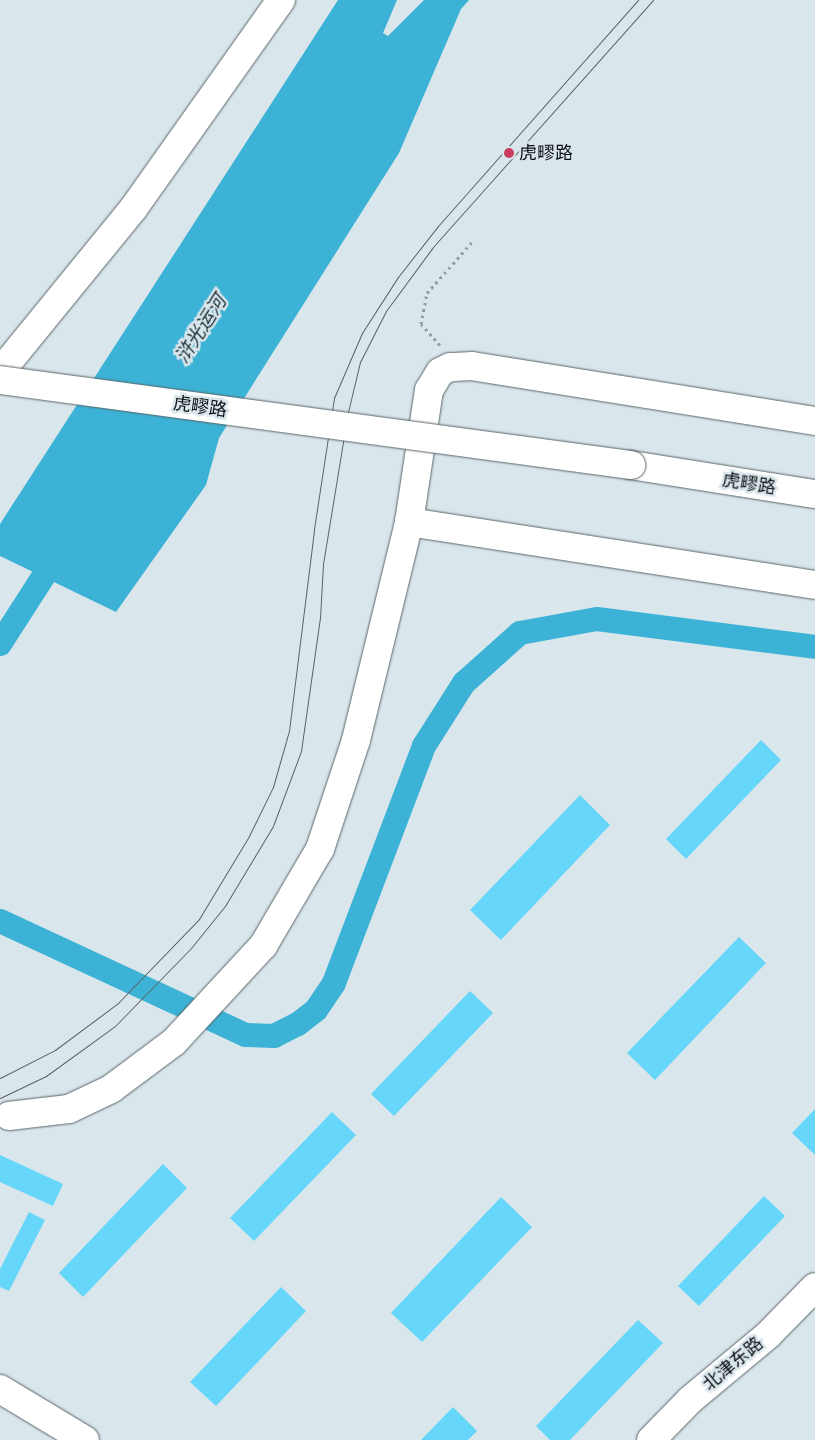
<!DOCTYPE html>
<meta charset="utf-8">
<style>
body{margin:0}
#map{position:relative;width:815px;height:1440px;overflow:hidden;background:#d9e6eb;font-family:"Roboto Condensed","Noto Sans SC",sans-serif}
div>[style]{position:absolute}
.water>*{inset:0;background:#3cb3d6}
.canal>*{height:24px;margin:-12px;padding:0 12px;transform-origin:12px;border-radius:12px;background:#3cb3d6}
.building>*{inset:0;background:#66d7fb}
.path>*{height:3px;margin-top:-1.5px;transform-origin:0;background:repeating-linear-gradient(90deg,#929ca0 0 2.5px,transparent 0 6.5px)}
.roads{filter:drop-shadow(0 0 1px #5a666a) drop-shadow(0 0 1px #5a666a)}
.minor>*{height:28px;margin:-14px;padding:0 14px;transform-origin:14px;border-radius:14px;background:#fff}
.major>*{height:28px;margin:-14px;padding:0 14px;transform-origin:14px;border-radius:14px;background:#fff}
.tram>*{height:1px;margin:-0.5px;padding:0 0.5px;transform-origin:0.5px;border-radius:0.5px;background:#5b6265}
.bridges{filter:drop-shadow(0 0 1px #5a666a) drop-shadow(0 0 1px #5a666a)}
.major-bridge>*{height:28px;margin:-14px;padding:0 14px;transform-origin:14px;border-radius:14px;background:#fff}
.dots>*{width:14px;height:14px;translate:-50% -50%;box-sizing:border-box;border:2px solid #d9e6eb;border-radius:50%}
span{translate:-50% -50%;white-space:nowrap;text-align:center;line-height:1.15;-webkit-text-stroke:5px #d9e6eb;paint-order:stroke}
.poi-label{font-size:18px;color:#0b0f11}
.left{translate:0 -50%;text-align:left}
.street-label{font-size:18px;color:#0b0f11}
.water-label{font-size:19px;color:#192d34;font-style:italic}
</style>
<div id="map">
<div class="water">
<div style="clip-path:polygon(338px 0,397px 0,383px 33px,388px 36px,424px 0,469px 0,461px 9px,399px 153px,219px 438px,206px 485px,116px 612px,0 556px,0 524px)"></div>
</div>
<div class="canal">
<div style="left:0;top:644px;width:113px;rotate:-57.3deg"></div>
<div style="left:0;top:921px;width:271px;rotate:24.9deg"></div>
<div style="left:246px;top:1035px;width:28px;rotate:2deg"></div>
<div style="left:274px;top:1036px;width:27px;rotate:-27deg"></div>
<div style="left:298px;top:1024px;width:23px;rotate:-38deg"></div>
<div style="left:316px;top:1010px;width:32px;rotate:-56deg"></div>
<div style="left:334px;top:983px;width:254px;rotate:-69.2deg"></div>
<div style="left:424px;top:746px;width:75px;rotate:-57.6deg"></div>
<div style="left:464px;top:683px;width:75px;rotate:-41.8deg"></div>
<div style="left:520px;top:633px;width:78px;rotate:-10.3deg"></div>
<div style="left:597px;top:619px;width:220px;rotate:7.3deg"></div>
</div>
<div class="building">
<div style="clip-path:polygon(761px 740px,781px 760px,686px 859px,666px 839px)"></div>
<div style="clip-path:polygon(580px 795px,610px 825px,501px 940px,470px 910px)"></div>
<div style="clip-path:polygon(739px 937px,766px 963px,655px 1080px,627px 1053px)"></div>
<div style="clip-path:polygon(470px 991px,493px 1013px,394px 1116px,371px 1094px)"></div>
<div style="clip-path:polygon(815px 1109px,815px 1155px,792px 1133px)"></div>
<div style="clip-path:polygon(332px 1112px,356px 1135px,254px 1241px,230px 1218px)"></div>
<div style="clip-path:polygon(0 1155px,63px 1184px,53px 1206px,0 1182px)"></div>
<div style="clip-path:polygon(163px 1164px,187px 1188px,83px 1297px,59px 1273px)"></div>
<div style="clip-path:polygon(764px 1196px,785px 1216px,699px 1306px,678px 1286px)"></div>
<div style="clip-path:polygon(501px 1197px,532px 1227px,422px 1342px,391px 1313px)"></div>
<div style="clip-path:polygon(29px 1212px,45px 1220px,9px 1291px,0 1287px,0 1269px)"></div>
<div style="clip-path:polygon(281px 1287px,306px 1311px,216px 1406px,190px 1382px)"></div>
<div style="clip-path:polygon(638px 1320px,663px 1343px,570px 1440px,550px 1440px,536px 1426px)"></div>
<div style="clip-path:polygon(453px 1407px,477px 1431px,468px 1440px,421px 1440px)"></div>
</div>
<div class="path">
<div style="left:440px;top:345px;width:28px;rotate:-132deg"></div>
<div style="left:421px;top:324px;width:32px;rotate:-79deg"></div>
<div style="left:427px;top:293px;width:69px;rotate:-48.5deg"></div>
</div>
<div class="roads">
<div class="minor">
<div style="left:0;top:372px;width:210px;rotate:-50.8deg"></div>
<div style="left:133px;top:209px;width:256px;rotate:-54.7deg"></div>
<div style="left:815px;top:421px;width:347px;rotate:-170.9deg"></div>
<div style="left:472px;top:366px;width:22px;rotate:177deg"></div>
<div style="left:450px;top:367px;width:11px;rotate:153deg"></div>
<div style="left:440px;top:372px;width:21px;rotate:121deg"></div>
<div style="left:429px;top:390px;width:134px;rotate:98.6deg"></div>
<div style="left:409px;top:522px;width:411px;rotate:8.8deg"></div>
<div style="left:9px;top:1116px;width:60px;rotate:-6.7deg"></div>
<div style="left:69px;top:1109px;width:47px;rotate:-25.5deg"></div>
<div style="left:111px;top:1089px;width:79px;rotate:-36.7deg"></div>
<div style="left:174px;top:1042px;width:131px;rotate:-47.2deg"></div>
<div style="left:263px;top:946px;width:113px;rotate:-59.6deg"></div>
<div style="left:320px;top:849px;width:115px;rotate:-71.7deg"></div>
<div style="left:356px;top:740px;width:224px;rotate:-76.3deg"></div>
<div style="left:651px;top:1440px;width:56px;rotate:-45.7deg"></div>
<div style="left:690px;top:1400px;width:102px;rotate:-39.8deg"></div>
<div style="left:768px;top:1335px;width:67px;rotate:-45.6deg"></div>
</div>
<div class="major">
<div style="left:631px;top:465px;width:186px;rotate:9deg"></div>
<div style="left:0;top:1389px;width:99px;rotate:31deg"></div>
</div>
</div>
<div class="tram">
<div style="left:0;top:1078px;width:62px;rotate:-27deg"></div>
<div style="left:55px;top:1050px;width:79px;rotate:-36.7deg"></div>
<div style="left:118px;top:1003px;width:117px;rotate:-46deg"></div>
<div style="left:199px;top:919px;width:97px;rotate:-58.9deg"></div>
<div style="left:249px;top:836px;width:55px;rotate:-63.9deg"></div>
<div style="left:273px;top:787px;width:58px;rotate:-74.1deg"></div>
<div style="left:289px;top:731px;width:204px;rotate:-82.9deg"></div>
<div style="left:314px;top:529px;width:133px;rotate:-81.3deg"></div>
<div style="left:334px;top:398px;width:71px;rotate:-66.7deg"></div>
<div style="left:362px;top:333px;width:67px;rotate:-57.3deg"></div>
<div style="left:398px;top:277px;width:65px;rotate:-51.9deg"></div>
<div style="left:438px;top:226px;width:302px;rotate:-48.5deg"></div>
<div style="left:0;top:1098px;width:51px;rotate:-25.6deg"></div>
<div style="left:46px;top:1076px;width:85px;rotate:-35.9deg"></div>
<div style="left:115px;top:1026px;width:109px;rotate:-45.7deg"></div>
<div style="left:191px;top:948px;width:54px;rotate:-51deg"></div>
<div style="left:225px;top:906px;width:93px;rotate:-59deg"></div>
<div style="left:273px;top:826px;width:80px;rotate:-69.5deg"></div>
<div style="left:301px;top:751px;width:134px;rotate:-81.9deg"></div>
<div style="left:320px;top:618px;width:54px;rotate:-86.8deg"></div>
<div style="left:323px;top:564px;width:154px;rotate:-80.7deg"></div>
<div style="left:348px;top:412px;width:51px;rotate:-76.5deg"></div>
<div style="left:360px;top:362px;width:57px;rotate:-63deg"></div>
<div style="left:386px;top:311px;width:79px;rotate:-53.7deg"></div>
<div style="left:433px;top:247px;width:331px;rotate:-48.3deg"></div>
</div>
<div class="bridges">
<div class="major-bridge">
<div style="left:0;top:380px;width:637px;rotate:7.67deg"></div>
</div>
</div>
<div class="dots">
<div style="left:509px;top:153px;background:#cb3c5d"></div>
</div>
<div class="poi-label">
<span class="left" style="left:519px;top:153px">虎疁路</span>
</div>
<div class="street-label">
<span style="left:200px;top:407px;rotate:8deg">虎疁路</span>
<span style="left:749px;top:484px;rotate:9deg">虎疁路</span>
<span style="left:733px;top:1364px;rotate:-40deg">北津东路</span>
</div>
<div class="water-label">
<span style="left:201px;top:329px;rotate:-57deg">浒光运河</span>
</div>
</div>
